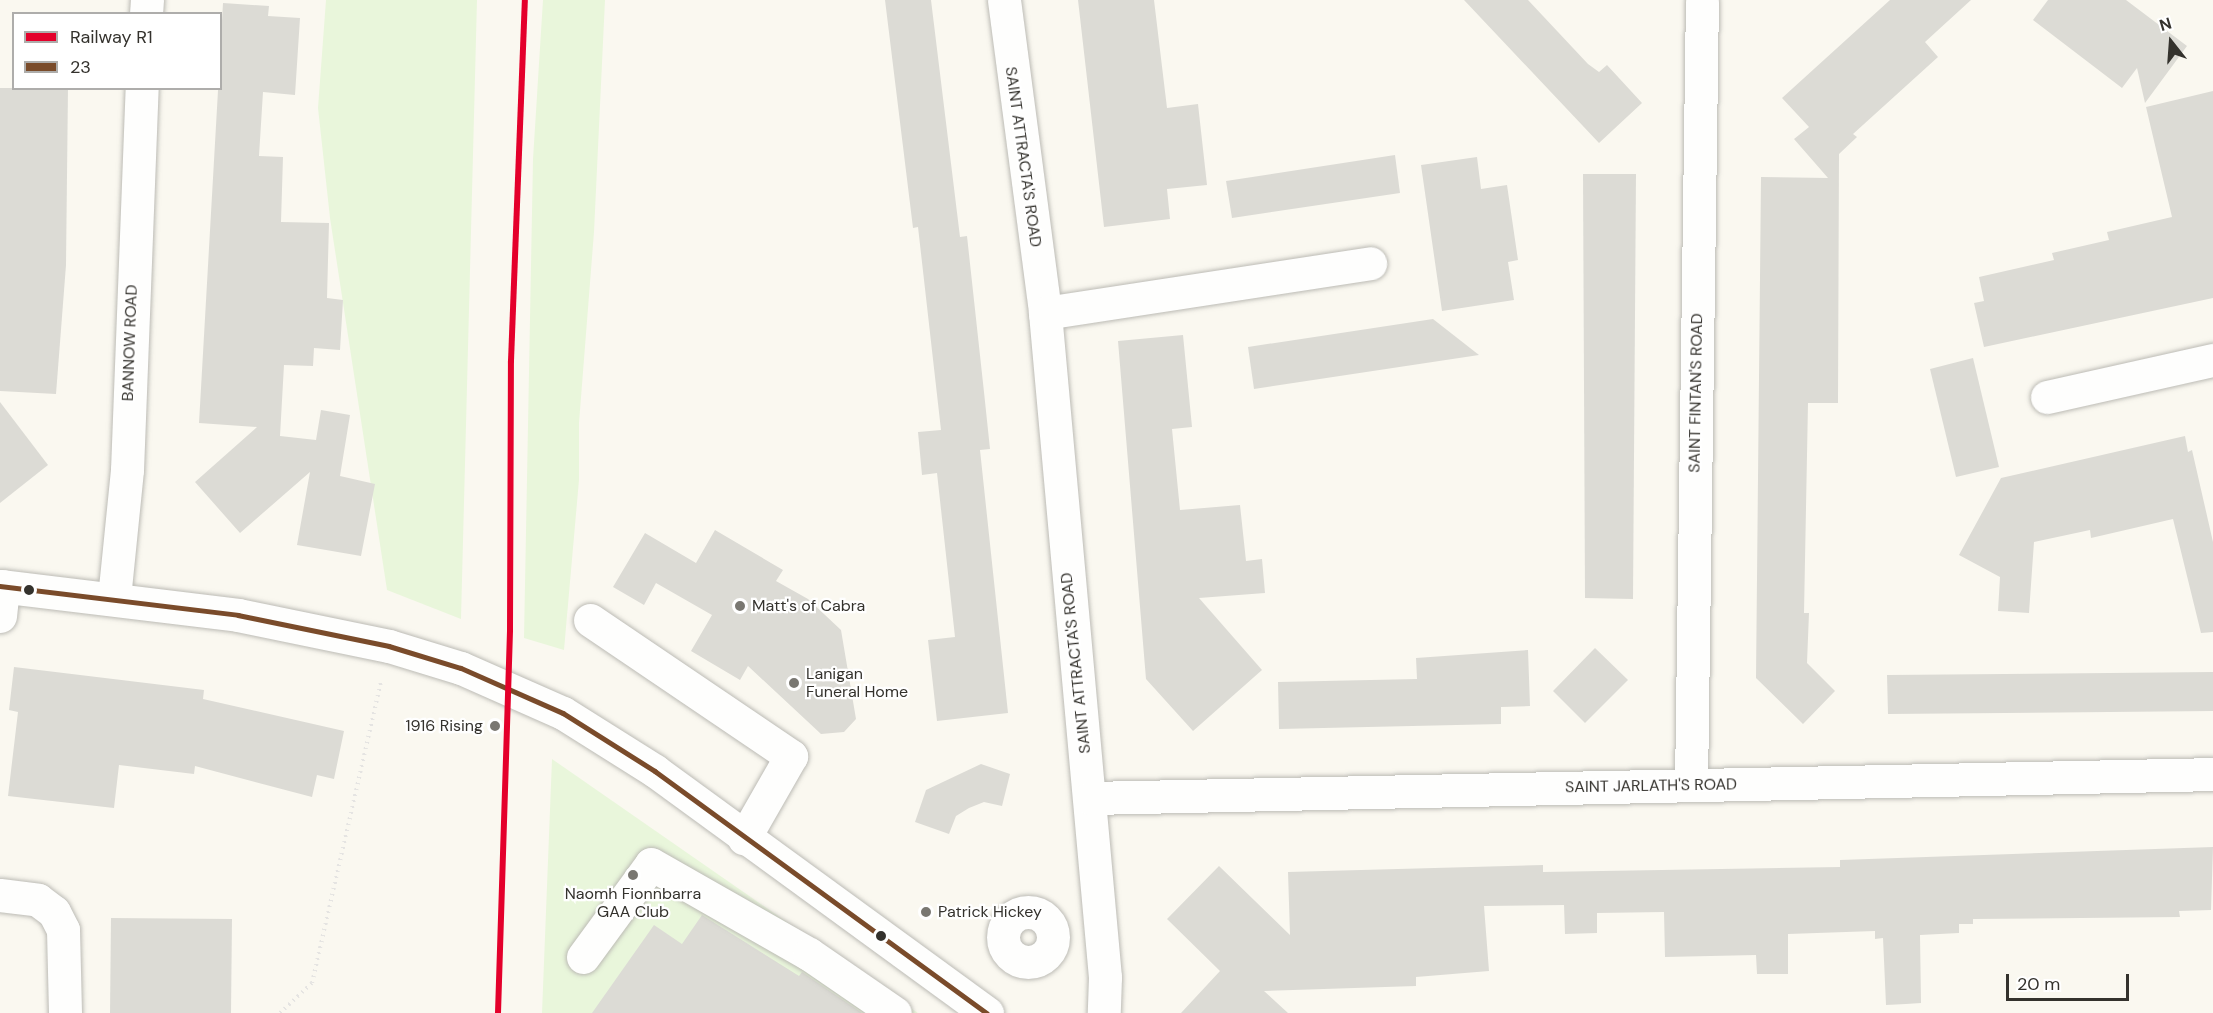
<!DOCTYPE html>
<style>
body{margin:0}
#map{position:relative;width:2213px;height:1013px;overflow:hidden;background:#faf8f0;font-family:"DM Sans",sans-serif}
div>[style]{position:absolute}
.green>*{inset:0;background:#e9f6db}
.building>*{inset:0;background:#dcdbd5}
.path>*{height:4px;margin-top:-2px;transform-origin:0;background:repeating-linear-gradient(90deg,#e5e4e2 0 1.5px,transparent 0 6px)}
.roads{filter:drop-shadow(0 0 2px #bcbbb5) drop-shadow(0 0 2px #bcbbb5)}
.minor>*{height:33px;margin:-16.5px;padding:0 16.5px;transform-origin:16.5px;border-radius:16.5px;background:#fefefd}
.minor>.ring{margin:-16.5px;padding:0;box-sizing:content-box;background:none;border:33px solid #fefefd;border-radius:50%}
.bus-1>*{height:4.5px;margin:-2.25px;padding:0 2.25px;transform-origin:2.25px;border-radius:2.25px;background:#7a4b2a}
.rail-1>*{height:6px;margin:-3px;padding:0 3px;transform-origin:3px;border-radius:3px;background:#e4002b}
.dots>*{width:16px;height:16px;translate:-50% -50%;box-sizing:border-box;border:3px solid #fff;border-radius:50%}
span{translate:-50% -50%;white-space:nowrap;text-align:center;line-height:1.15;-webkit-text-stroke:4.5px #fff;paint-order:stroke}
.street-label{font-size:16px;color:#34322d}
.poi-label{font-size:16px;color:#34322d}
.left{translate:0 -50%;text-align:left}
.right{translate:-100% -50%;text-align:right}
.legend{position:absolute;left:12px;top:12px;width:210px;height:78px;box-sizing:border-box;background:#fff;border:2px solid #aeadab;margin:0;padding:8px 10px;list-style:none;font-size:18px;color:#34322d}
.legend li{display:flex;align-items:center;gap:12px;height:30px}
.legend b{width:30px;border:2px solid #aeadab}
.north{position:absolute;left:2141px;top:12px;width:60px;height:60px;-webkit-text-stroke:4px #fff;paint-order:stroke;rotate:343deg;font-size:16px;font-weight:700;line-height:24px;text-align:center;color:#34322d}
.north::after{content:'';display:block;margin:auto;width:21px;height:27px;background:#34322d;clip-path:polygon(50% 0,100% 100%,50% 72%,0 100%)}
.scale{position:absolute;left:2006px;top:974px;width:123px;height:27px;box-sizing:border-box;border:3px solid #34322d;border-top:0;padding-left:8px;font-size:18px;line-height:21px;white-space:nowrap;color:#34322d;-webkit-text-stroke:4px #fff;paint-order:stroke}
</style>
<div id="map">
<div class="green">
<div style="clip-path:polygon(326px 0,477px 0,461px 619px,387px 590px,330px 218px,318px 108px)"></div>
<div style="clip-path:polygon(543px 0,605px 0,594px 232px,579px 423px,579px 480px,564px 650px,524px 638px,533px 159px)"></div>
<div style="clip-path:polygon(552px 759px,918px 1013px,542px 1013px)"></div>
</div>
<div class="building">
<div style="clip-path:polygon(885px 0,931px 0,960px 237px,967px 236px,984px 392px,990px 449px,980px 450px,1008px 713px,937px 721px,928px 640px,955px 637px,937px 473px,922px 475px,918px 432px,941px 430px,918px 227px,913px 228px)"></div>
<div style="clip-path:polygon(1078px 0,1154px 0,1167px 108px,1198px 104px,1207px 185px,1167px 189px,1170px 219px,1104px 227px)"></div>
<div style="clip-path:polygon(1464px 0,1528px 0,1588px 64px,1599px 72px,1607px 65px,1642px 103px,1599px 143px)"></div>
<div style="clip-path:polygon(1890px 0,1971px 0,1925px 42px,1938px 57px,1853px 134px,1857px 137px,1839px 154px,1838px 403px,1808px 403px,1804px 613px,1809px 613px,1807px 663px,1835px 691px,1803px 724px,1756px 678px,1761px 177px,1828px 178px,1794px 139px,1809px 127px,1782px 98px)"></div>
<div style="clip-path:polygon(2048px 0,2126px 0,2187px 46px,2145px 103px,2137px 68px,2122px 88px,2033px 20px)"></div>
<div style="clip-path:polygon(223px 3px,269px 6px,268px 16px,300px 18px,295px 95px,263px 92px,259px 156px,283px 157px,281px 222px,329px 223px,327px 298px,343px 300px,340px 350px,314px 348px,313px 366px,284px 365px,280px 436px,316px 440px,321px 410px,350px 415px,340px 476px,375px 484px,361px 556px,297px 545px,310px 472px,240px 533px,195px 482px,257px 427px,199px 423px)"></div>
<div style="clip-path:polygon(0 88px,68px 88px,66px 265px,56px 394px,0 391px)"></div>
<div style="clip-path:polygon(2213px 91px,2213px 298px,1984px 347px,1974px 303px,1984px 301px,1979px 277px,2054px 260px,2052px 253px,2109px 240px,2107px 232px,2172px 217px,2146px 107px)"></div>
<div style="clip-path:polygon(1395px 155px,1400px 193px,1232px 218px,1226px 181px)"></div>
<div style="clip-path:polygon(1477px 157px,1481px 189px,1507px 185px,1518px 260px,1508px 262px,1514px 300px,1442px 311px,1421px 165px)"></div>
<div style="clip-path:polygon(1583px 174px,1636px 174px,1633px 599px,1585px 598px)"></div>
<div style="clip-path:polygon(1433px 319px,1479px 355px,1254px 389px,1248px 347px)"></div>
<div style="clip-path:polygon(1183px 335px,1192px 427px,1172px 429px,1180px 510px,1240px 505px,1246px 561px,1262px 559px,1265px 593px,1199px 598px,1262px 670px,1193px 731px,1146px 679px,1118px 341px)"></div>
<div style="clip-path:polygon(1973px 358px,1999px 467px,1956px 477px,1930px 369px)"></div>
<div style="clip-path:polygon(0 402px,48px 465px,0 503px)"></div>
<div style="clip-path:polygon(2185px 436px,2188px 452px,2192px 450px,2213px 542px,2213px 632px,2201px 633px,2173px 519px,2091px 538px,2090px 530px,2034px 542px,2029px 613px,1998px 611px,2000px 577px,1959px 555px,2001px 478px)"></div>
<div style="clip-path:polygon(715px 530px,783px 570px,776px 581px,808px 599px,841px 630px,856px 719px,844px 732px,821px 734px,748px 666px,740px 680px,691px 651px,712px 615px,656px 583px,644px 605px,613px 587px,645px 533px,696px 563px)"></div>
<div style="clip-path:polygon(1595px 648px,1628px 680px,1585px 723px,1553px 691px)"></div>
<div style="clip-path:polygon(1528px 650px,1530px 706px,1501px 707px,1501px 724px,1279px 729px,1278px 682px,1417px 679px,1416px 658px)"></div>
<div style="clip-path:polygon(14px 667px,204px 690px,203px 699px,344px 731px,334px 779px,317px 775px,312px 797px,195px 766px,194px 774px,119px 765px,114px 808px,8px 796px,18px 712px,9px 710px)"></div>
<div style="clip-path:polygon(2213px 672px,2213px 711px,1888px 714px,1887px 675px)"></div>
<div style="clip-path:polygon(981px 764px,1010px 774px,1002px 806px,984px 802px,969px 808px,956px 816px,949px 834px,915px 822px,926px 790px)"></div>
<div style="clip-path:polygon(2213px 847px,2211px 910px,2179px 911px,2180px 917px,1973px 919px,1973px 924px,1959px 924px,1959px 933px,1920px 935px,1921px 1003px,1906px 1004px,1886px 1005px,1883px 938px,1875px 939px,1875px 931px,1788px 934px,1788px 974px,1757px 974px,1756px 955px,1665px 957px,1664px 912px,1597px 913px,1597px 933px,1565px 934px,1564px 905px,1484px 906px,1489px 971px,1416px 977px,1416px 986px,1264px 991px,1288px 1013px,1181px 1013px,1220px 971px,1167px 919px,1219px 866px,1290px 935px,1288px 872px,1543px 865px,1543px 872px,1840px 867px,1840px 860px)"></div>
<div style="clip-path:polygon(702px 915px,799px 976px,802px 972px,862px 1013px,592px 1013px,654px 925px,682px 944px)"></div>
<div style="clip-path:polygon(111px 918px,232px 919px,231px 1013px,110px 1013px)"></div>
</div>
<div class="path">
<div style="left:280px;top:1013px;width:44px;rotate:-43.2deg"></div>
<div style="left:312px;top:983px;width:309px;rotate:-77.1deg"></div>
</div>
<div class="roads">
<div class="minor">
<div style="left:1004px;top:0;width:316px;rotate:82.5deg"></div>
<div style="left:1045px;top:313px;width:667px;rotate:84.84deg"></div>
<div style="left:1105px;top:977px;width:36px;rotate:92deg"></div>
<div style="left:146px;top:14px;width:14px;rotate:-86deg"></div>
<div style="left:1045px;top:313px;width:329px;rotate:-8.7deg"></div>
<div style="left:2047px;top:397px;width:170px;rotate:-12.6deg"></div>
<div style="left:0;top:586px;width:240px;rotate:6.9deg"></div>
<div style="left:238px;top:615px;width:154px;rotate:11.6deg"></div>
<div style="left:389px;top:646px;width:75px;rotate:17deg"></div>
<div style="left:461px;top:668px;width:111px;rotate:23.8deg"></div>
<div style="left:563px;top:713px;width:109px;rotate:32.2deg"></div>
<div style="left:655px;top:771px;width:411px;rotate:36.1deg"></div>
<div style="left:114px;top:598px;width:129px;rotate:-84.2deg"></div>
<div style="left:127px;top:470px;width:382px;rotate:-87.8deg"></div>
<div style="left:0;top:616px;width:30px;rotate:-84deg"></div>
<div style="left:590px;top:620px;width:243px;rotate:34.1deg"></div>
<div style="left:791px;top:756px;width:95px;rotate:119.8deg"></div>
<div style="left:1691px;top:785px;width:783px;rotate:-89.2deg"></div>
<div style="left:1090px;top:798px;width:1123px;rotate:-1.22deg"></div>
<div style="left:0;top:895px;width:38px;rotate:7deg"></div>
<div style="left:38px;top:900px;width:20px;rotate:37deg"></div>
<div style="left:54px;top:912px;width:20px;rotate:63deg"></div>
<div style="left:63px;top:930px;width:83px;rotate:88.6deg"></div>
<div class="ring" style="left:1003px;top:912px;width:17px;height:17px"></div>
<div style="left:583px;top:957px;width:115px;rotate:-53.8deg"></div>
<div style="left:651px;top:864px;width:182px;rotate:29.7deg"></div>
<div style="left:809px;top:954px;width:104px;rotate:34.5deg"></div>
</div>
</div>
<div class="bus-1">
<div style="left:0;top:586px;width:240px;rotate:6.9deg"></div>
<div style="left:238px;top:615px;width:154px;rotate:11.6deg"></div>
<div style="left:389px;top:646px;width:75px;rotate:17deg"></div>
<div style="left:461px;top:668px;width:111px;rotate:23.8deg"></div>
<div style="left:563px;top:713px;width:109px;rotate:32.2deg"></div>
<div style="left:655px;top:771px;width:411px;rotate:36.1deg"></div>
</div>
<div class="rail-1">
<div style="left:498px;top:1013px;width:383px;rotate:-88.2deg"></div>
<div style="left:510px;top:630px;width:269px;rotate:-89.8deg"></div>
<div style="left:511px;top:361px;width:361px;rotate:-87.8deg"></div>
</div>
<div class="dots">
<div style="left:29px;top:590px;background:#34322d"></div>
<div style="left:740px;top:606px;background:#797771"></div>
<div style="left:794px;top:683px;background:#797771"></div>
<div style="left:495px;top:726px;background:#797771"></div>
<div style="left:633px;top:875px;background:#797771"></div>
<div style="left:926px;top:912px;background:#797771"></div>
<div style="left:881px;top:936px;background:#34322d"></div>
</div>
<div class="street-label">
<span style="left:1023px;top:157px;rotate:82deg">SAINT ATTRACTA'S ROAD</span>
<span style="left:130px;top:343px;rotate:-88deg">BANNOW ROAD</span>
<span style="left:1696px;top:393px;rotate:-89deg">SAINT FINTAN'S ROAD</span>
<span style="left:1076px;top:663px;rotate:-96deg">SAINT ATTRACTA'S ROAD</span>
<span style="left:1651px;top:786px;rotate:-1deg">SAINT JARLATH'S ROAD</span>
</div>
<div class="poi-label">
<span class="left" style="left:752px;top:606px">Matt's of Cabra</span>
<span class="left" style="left:806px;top:683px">Lanigan<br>Funeral Home</span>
<span class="right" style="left:483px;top:726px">1916 Rising</span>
<span style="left:633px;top:903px">Naomh Fionnbarra<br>GAA Club</span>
<span class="left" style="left:938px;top:912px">Patrick Hickey</span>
</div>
<ul class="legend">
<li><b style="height:8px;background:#e4002b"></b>Railway R1</li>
<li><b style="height:8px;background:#7a4b2a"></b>23</li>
</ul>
<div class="north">N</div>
<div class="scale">20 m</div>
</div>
